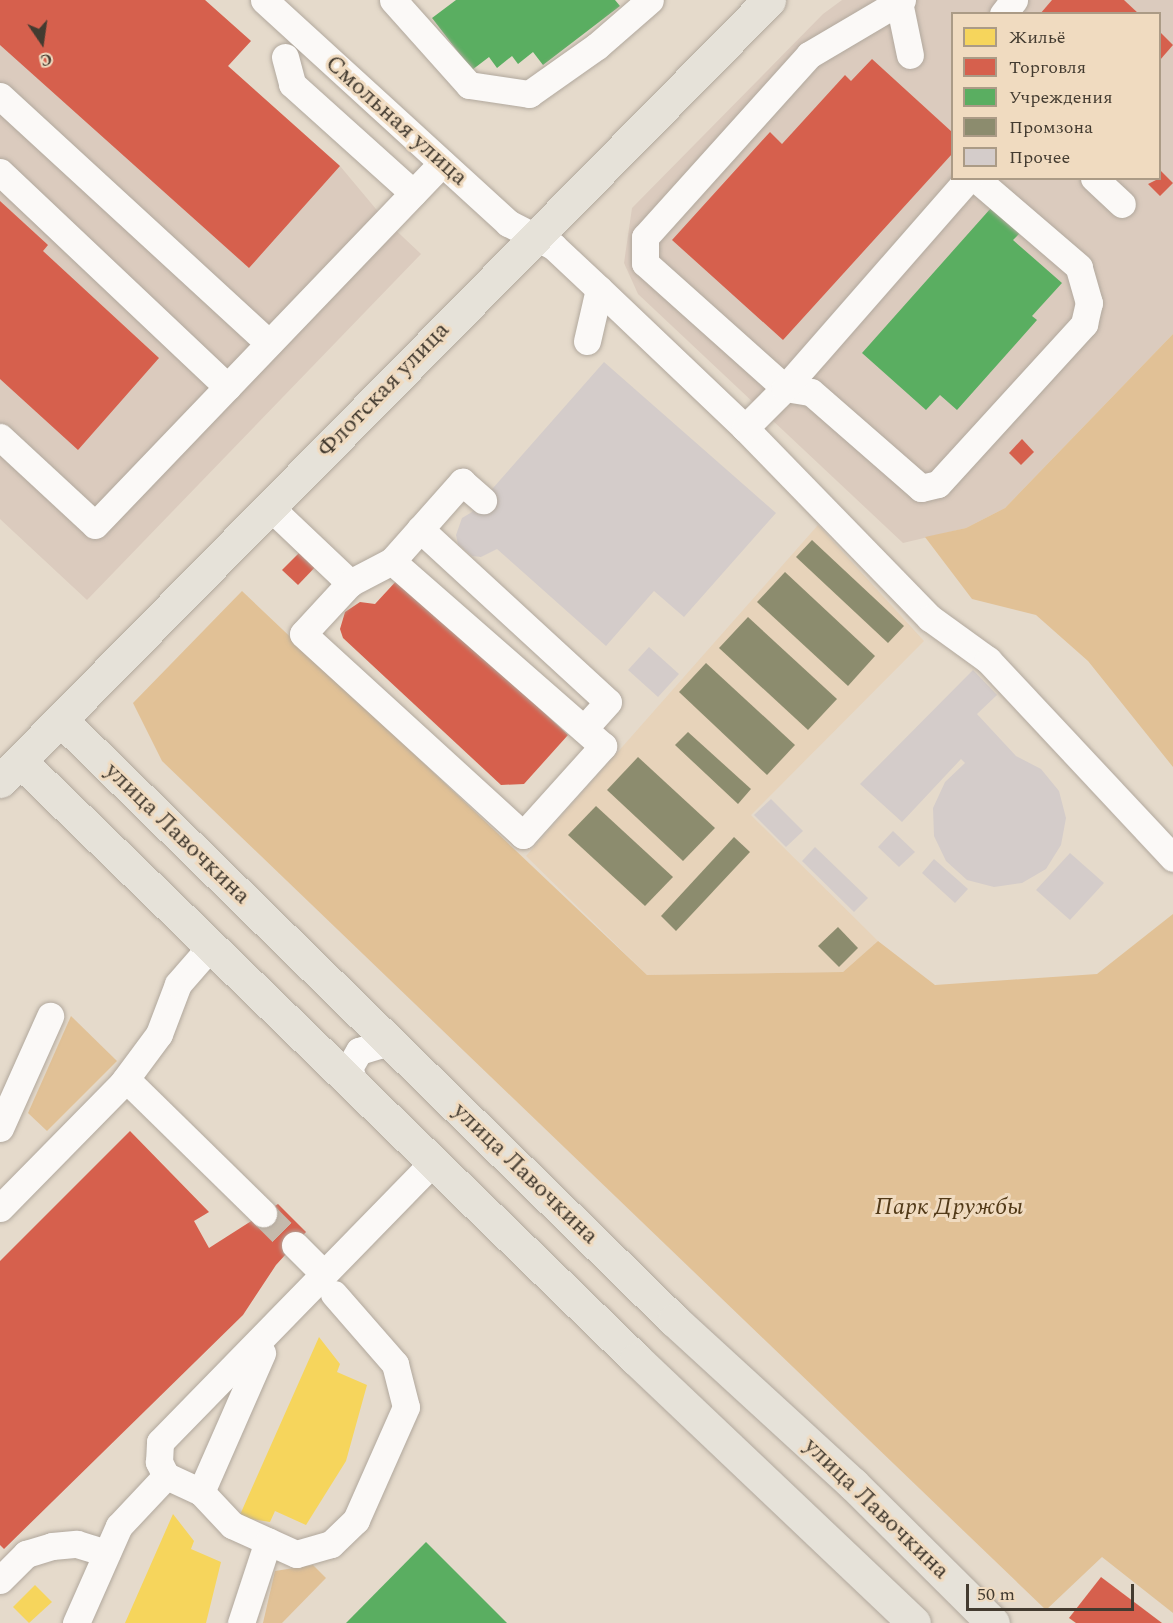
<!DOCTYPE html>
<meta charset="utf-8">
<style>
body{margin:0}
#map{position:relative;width:1173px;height:1623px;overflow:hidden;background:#e5dacb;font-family:Spectral,serif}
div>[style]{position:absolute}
.commercial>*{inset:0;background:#dbcbbe}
.built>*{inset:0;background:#e7d3ba}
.green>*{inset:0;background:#e1c196}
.homes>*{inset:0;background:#f6d55c}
.shops>*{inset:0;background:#d6604d}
.public>*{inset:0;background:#5aae61}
.industry>*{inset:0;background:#8c8c6e}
.building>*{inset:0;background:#d4ccca}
.minor-tunnel>*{height:27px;margin-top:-13.5px;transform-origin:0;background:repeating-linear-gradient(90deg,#c5baac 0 27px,transparent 0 41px)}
.roads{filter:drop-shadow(0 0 2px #b1a89d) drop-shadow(0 0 2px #b1a89d)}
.minor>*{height:27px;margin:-13.5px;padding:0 13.5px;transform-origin:13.5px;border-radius:13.5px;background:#fbf9f7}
.major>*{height:33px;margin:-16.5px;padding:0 16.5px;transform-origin:16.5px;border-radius:16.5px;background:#e6e2d9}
span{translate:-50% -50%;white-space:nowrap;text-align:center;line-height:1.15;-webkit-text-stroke:6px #f0dbc0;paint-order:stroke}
.street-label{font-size:24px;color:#433b30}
.park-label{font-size:24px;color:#523a18;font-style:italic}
.legend{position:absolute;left:951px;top:12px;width:210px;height:168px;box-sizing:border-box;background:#f0dbc0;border:2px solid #ab9b86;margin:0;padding:8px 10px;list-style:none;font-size:18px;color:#433b30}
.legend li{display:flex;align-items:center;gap:12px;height:30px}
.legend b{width:30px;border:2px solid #ab9b86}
.north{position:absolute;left:12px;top:12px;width:60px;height:60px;-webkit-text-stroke:4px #f0dbc0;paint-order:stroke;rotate:167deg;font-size:16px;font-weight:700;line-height:24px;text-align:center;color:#433b30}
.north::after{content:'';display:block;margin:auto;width:21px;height:27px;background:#433b30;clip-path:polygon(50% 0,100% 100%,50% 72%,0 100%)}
.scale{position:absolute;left:966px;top:1584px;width:168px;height:27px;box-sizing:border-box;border:3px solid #433b30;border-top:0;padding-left:8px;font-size:18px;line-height:21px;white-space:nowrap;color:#433b30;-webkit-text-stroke:4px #f0dbc0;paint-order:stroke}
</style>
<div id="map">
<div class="commercial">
<div style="clip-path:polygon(0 0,205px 0,251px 41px,228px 66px,340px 166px,386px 221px,421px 254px,87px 600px,0 519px)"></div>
<div style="clip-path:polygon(evenodd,842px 0,1173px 0,1173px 334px,1005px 508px,966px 528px,903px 543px,638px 294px,624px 263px,632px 208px,823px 14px,842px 0,952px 14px,1160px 14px,1160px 178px,952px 178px,952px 14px)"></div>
</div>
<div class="built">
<div style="clip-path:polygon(818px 525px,924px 641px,751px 815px,878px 941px,843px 972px,647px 975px,526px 856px)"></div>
</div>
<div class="green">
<div style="clip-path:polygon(1173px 334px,1173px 767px,1088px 661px,1036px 615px,972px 599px,925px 537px,966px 528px,1005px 508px)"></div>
<div style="clip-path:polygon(242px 591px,647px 975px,843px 972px,878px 941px,935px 985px,1097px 974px,1173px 914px,1173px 1613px,1102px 1557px,1046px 1610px,162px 761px,133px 703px)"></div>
<div style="clip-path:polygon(71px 1016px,117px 1061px,47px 1131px,28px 1113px)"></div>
<div style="clip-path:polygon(313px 1565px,326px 1578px,282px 1623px,263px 1623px,275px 1571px)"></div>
</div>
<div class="homes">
<div style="clip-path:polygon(319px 1337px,340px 1364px,337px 1372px,367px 1385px,346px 1461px,306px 1525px,275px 1511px,270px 1522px,239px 1517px)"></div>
<div style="clip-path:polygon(173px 1514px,194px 1541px,191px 1549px,221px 1562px,206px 1623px,125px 1623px)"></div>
<div style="clip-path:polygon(35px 1585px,52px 1602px,29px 1623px,13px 1607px)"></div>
</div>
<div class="shops">
<div style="clip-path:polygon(0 0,205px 0,251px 41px,228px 66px,340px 166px,249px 268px,0 45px)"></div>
<div style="clip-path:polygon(1052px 0,1124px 0,1139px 14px,1040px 14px)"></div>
<div style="clip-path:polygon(1160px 32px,1173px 45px,1160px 60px)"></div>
<div style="clip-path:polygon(872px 59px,952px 132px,952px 154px,783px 340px,672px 240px,770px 132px,782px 144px,845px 75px,851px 81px)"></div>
<div style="clip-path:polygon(1161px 171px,1173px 183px,1160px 196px,1148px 184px,1160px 178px)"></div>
<div style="clip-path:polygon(0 201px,48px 245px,43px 251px,159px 358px,78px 450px,0 379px)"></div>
<div style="clip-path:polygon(1022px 439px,1034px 452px,1021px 465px,1009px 453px)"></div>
<div style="clip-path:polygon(305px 547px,320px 562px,298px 585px,282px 570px)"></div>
<div style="clip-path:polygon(399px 578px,568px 735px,524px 784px,501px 785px,343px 638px,340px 629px,345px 612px,360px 602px,375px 604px)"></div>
<div style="clip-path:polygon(130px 1131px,209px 1212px,194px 1221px,209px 1248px,278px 1204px,306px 1232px,276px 1265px,243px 1315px,4px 1549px,0 1545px,0 1261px)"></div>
<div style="clip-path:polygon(1101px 1577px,1162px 1623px,1076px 1623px,1069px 1618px)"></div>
</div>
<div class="public">
<div style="clip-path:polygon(456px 0,615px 0,620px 6px,543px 65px,533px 52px,518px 64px,512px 56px,497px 68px,489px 57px,472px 70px,432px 18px)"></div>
<div style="clip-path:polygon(991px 208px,1020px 233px,1013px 240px,1062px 283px,1032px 316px,1037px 320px,957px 410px,940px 395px,926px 410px,862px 353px)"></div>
<div style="clip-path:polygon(426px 1542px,507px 1623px,346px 1623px)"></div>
</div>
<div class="industry">
<div style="clip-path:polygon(812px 540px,904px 626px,888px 643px,796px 557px)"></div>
<div style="clip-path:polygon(785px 572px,875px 656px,848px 686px,757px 602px)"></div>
<div style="clip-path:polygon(748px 617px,837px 699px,808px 730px,719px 648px)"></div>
<div style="clip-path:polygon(706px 663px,795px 745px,767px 775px,679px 692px)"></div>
<div style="clip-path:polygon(688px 732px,751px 789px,738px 804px,675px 745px)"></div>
<div style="clip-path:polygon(638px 757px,715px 828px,683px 861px,607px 790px)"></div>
<div style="clip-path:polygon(596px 806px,673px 877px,645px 906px,568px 835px)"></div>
<div style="clip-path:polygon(734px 837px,750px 852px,676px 931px,661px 916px)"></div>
<div style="clip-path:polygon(838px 927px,858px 948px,839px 967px,818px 946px)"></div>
</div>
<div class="building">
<div style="clip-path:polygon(604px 362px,776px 513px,684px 617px,654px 591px,606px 646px,497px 549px,481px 557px,472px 556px,458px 544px,456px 535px,462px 518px,472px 512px)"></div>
<div style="clip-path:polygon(649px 647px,679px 674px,658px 697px,628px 670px)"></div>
<div style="clip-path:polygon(973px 670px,997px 695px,977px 714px,1016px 756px,1041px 769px,1059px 791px,1066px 818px,1061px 845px,1046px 869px,1022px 883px,994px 887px,967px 880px,946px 861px,934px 836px,933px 808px,945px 782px,965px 763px,961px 759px,902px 822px,860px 784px)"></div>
<div style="clip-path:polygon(771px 799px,803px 831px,786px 847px,754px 815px)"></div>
<div style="clip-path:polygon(893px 831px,915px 852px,899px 867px,878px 847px)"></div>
<div style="clip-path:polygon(815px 847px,868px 898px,854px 912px,802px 861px)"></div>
<div style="clip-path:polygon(1070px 853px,1104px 883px,1070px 920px,1036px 890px)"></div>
<div style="clip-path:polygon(934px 859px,968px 889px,955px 903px,922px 873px)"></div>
</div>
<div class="minor-tunnel">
<div style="left:263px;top:1213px;width:45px;rotate:45deg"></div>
</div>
<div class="roads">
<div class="minor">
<div style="left:264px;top:0;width:331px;rotate:42.4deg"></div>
<div style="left:508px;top:223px;width:51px;rotate:27.1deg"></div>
<div style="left:553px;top:246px;width:63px;rotate:43.1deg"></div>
<div style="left:599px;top:289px;width:202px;rotate:43.6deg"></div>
<div style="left:745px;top:428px;width:265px;rotate:45.8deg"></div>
<div style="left:930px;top:618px;width:72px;rotate:35.9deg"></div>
<div style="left:988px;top:660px;width:271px;rotate:46.9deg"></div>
<div style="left:393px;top:0;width:114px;rotate:48.2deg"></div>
<div style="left:469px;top:85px;width:61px;rotate:8.5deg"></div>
<div style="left:529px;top:94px;width:83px;rotate:-35.2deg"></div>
<div style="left:597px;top:46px;width:70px;rotate:-41deg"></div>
<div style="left:902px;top:0;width:108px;rotate:149.4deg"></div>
<div style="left:809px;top:55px;width:245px;rotate:132deg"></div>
<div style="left:645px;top:237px;width:26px;rotate:90deg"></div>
<div style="left:645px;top:263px;width:188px;rotate:41.8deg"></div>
<div style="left:785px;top:388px;width:26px;rotate:9deg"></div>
<div style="left:811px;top:392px;width:146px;rotate:41.1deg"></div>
<div style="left:921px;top:488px;width:17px;rotate:-13deg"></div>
<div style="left:938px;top:484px;width:217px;rotate:-47.6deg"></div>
<div style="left:1084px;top:324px;width:22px;rotate:-77deg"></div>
<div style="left:1089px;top:303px;width:37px;rotate:-106deg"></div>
<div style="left:1079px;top:267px;width:137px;rotate:-139.4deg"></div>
<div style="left:899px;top:2px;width:54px;rotate:78.3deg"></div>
<div style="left:1003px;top:14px;width:18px;rotate:-52deg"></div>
<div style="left:285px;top:57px;width:28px;rotate:75deg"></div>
<div style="left:292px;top:84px;width:163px;rotate:42deg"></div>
<div style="left:0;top:96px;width:365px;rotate:42.6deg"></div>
<div style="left:0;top:172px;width:313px;rotate:43.4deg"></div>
<div style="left:1094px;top:178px;width:38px;rotate:43deg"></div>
<div style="left:587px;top:341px;width:53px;rotate:-77deg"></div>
<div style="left:745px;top:428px;width:57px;rotate:-45deg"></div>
<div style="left:785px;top:388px;width:279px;rotate:-48.8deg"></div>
<div style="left:0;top:437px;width:129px;rotate:42.8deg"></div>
<div style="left:95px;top:525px;width:501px;rotate:-46.21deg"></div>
<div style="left:272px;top:509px;width:108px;rotate:43.5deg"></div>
<div style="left:350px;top:583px;width:69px;rotate:132.7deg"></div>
<div style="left:303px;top:634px;width:298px;rotate:42.4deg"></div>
<div style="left:523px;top:835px;width:120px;rotate:-48deg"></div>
<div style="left:603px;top:746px;width:281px;rotate:-138.8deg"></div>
<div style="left:392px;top:561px;width:47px;rotate:152.4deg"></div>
<div style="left:420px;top:529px;width:255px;rotate:42.6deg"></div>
<div style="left:608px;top:702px;width:36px;rotate:132deg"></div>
<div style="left:392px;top:561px;width:106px;rotate:-48.5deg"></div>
<div style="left:462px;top:482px;width:28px;rotate:41deg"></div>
<div style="left:126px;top:1079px;width:192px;rotate:44.4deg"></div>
<div style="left:356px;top:1088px;width:21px;rotate:-109deg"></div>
<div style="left:349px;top:1068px;width:20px;rotate:-60deg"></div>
<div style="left:359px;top:1051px;width:24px;rotate:-17deg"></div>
<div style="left:382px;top:1044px;width:13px;rotate:13deg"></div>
<div style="left:0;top:1128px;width:123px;rotate:-65.9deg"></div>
<div style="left:0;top:1208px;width:174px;rotate:-45.5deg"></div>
<div style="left:122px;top:1084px;width:62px;rotate:-53.5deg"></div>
<div style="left:159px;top:1034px;width:53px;rotate:-69.2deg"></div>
<div style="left:178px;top:984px;width:50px;rotate:-49deg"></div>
<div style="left:295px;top:1245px;width:40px;rotate:45deg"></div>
<div style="left:334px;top:1294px;width:93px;rotate:48.9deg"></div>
<div style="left:395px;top:1364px;width:44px;rotate:75.7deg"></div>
<div style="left:406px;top:1407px;width:124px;rotate:113.9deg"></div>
<div style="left:356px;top:1520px;width:35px;rotate:136deg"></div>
<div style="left:331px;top:1544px;width:36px;rotate:164deg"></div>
<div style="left:296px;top:1554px;width:70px;rotate:-155.6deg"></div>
<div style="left:232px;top:1525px;width:45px;rotate:-133.2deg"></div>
<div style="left:201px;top:1492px;width:38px;rotate:-155deg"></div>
<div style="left:166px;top:1476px;width:16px;rotate:-117deg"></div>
<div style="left:159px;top:1462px;width:20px;rotate:-87deg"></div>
<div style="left:160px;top:1442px;width:391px;rotate:-45.7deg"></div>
<div style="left:201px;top:1492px;width:152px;rotate:-66.3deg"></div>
<div style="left:0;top:1580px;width:37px;rotate:-45deg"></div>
<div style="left:26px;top:1554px;width:27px;rotate:-17deg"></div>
<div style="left:52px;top:1546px;width:25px;rotate:-5deg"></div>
<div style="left:77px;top:1544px;width:31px;rotate:17deg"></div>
<div style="left:76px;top:1623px;width:106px;rotate:-66.1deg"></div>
<div style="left:119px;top:1526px;width:69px;rotate:-46.8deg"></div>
<div style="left:241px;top:1623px;width:86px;rotate:-71.8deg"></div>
</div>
<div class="major">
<div style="left:61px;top:720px;width:858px;rotate:44.39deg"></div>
<div style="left:674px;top:1320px;width:243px;rotate:42.5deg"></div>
<div style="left:853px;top:1484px;width:197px;rotate:44.8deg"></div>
<div style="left:21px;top:762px;width:857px;rotate:44.15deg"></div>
<div style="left:636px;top:1359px;width:383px;rotate:43.5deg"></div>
<div style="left:0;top:781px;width:1096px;rotate:-45.44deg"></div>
</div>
</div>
<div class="street-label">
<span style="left:396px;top:121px;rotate:42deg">Смольная улица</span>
<span style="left:384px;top:390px;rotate:-46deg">Флотская улица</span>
<span style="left:177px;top:834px;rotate:44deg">улица Лавочкина</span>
<span style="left:525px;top:1174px;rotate:44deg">улица Лавочкина</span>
<span style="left:876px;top:1509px;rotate:44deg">улица Лавочкина</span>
</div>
<div class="park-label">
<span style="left:949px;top:1208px">Парк Дружбы</span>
</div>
<ul class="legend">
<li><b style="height:16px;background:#f6d55c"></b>Жильё</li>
<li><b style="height:16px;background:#d6604d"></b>Торговля</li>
<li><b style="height:16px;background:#5aae61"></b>Учреждения</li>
<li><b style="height:16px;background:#8c8c6e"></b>Промзона</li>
<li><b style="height:16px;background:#d4ccca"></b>Прочее</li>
</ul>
<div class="north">С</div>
<div class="scale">50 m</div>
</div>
